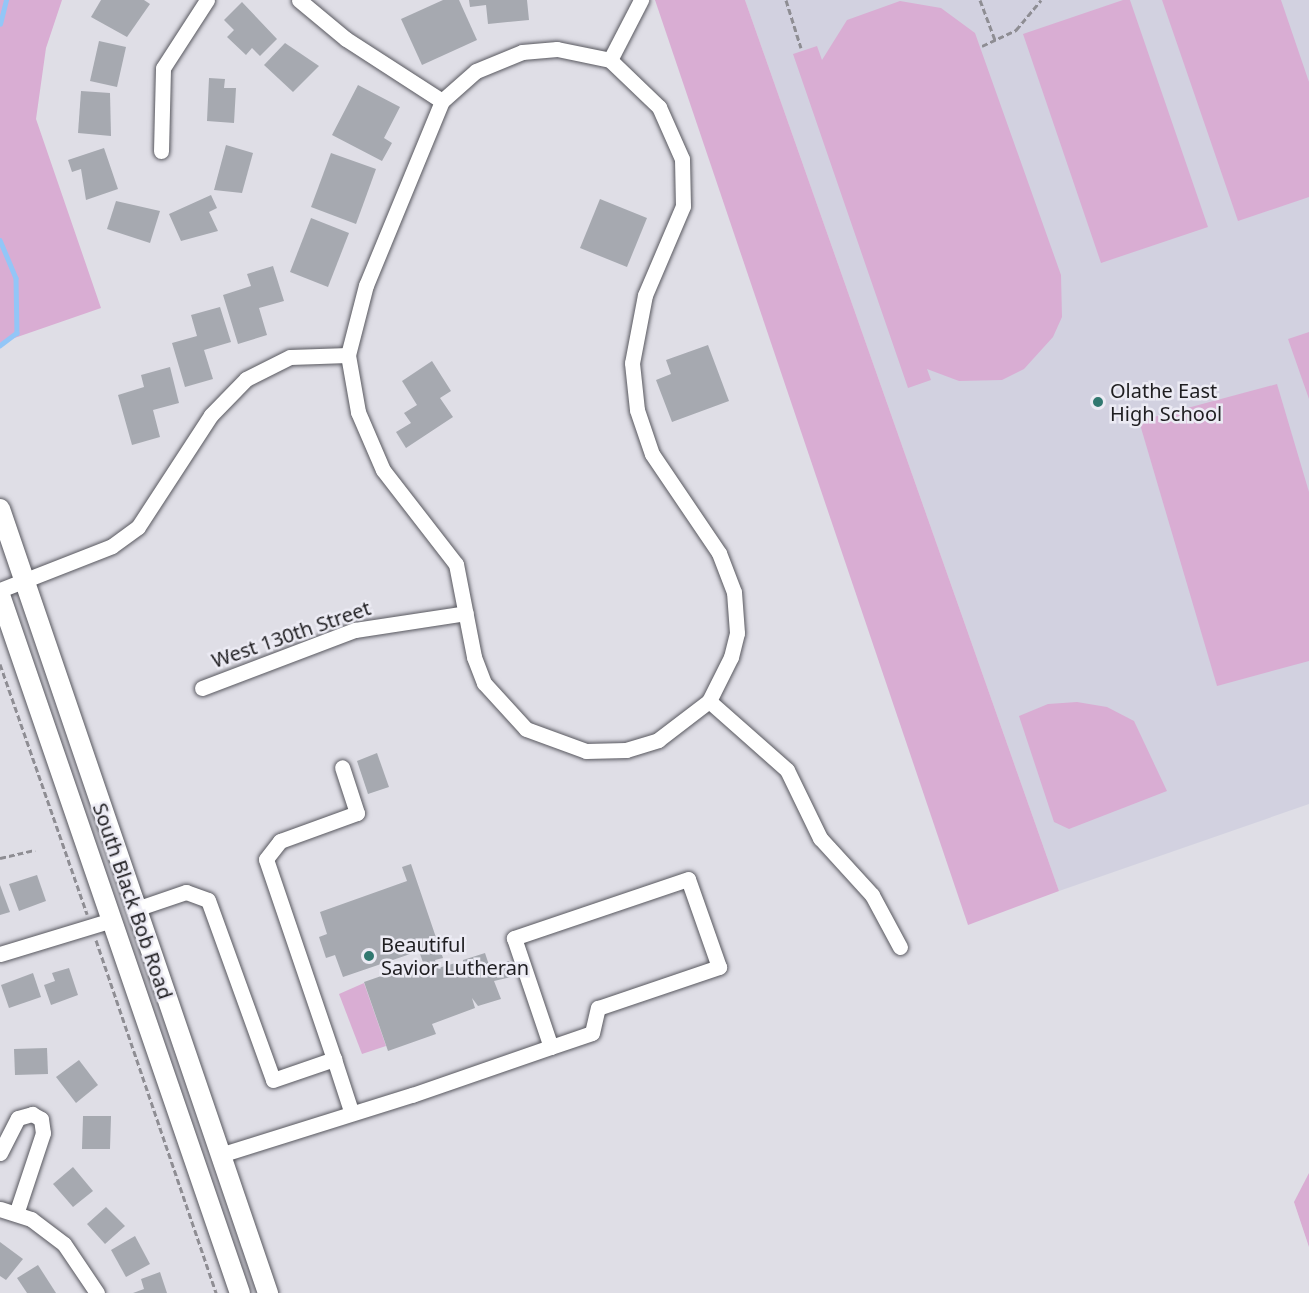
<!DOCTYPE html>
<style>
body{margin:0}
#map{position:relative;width:1309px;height:1293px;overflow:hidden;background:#dfdee6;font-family:"Noto Sans",sans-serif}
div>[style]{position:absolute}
.built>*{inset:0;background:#d2d1e0}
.green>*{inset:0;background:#d9add3}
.stream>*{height:4.5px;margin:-2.25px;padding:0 2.25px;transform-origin:2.25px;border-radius:2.25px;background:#93c6f7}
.building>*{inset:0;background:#a6a9b0}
.path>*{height:3px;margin-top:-1.5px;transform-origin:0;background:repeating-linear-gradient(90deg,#8e8d93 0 6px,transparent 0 9px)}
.roads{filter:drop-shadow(0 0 2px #58585f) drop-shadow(0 0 2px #58585f)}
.minor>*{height:15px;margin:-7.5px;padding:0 7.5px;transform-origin:7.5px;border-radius:7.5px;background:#fff}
.major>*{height:20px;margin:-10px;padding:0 10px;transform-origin:10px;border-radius:10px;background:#fff}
.dots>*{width:16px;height:16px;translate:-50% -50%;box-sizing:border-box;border:3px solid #ecebf4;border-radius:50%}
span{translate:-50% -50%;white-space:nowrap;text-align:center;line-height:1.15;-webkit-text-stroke:5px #ecebf4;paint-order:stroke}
.poi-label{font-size:20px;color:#1f1e21}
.left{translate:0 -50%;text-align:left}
.street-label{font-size:20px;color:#1f1e21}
</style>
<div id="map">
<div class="built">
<div style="clip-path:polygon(745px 0,1309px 0,1309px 804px,1059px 891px)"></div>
</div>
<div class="green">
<div style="clip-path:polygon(0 0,62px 0,46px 48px,36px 119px,101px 308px,0 343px)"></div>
<div style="clip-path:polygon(655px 0,745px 0,1059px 891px,968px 925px)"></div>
<div style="clip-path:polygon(1123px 0,1130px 0,1208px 227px,1101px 263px,1023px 34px)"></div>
<div style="clip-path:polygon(1162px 0,1281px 0,1309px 82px,1309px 197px,1238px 221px)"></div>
<div style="clip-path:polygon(900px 1px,941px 8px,975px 33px,1061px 275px,1062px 317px,1053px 337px,1024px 369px,1002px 380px,959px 381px,927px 369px,931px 380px,908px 388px,793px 54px,817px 46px,822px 60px,847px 20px)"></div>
<div style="clip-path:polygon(1309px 332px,1309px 399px,1288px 339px)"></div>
<div style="clip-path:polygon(1277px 384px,1309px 492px,1309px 661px,1217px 686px,1139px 421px)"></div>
<div style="clip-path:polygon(1077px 702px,1107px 707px,1134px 721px,1167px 791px,1069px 829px,1054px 822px,1019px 716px,1048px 704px)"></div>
<div style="clip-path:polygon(364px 983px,386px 1046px,362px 1054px,339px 994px)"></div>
<div style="clip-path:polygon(1309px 1173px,1309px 1247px,1294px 1202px)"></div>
</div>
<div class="stream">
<div style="left:0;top:24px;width:25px;rotate:-76deg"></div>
<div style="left:0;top:240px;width:41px;rotate:67.2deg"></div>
<div style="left:16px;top:278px;width:55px;rotate:89deg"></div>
<div style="left:17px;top:333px;width:21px;rotate:143deg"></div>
</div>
<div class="building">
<div style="clip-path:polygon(101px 0,144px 0,150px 4px,127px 37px,91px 17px)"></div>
<div style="clip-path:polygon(443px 0,459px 0,477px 40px,422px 65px,401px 19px)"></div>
<div style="clip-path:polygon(469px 0,527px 0,529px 20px,488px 24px,486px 5px,470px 7px)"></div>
<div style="clip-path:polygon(242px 2px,277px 39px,260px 56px,252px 48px,246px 55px,227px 37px,234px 30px,224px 20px)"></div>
<div style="clip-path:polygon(99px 41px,126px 47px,117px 87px,90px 81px)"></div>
<div style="clip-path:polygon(285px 43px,319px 66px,293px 92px,264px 65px)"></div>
<div style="clip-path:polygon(209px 78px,225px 79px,224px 88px,236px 88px,234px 123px,207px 121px)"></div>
<div style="clip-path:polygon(358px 85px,400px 107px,384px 138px,392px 143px,382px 161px,332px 135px)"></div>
<div style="clip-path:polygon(81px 91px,110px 93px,111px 136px,78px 133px)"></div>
<div style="clip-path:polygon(226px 145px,253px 153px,242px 193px,214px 190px)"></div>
<div style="clip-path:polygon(104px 148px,118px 189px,86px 200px,81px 169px,72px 172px,68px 160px)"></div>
<div style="clip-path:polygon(331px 153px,376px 169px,356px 224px,311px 207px)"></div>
<div style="clip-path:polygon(211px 195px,217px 208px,209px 212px,218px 231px,181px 241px,169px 214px)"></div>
<div style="clip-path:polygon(600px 199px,647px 218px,627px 267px,580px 248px)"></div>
<div style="clip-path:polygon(116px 201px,160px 211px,150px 243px,107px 229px)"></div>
<div style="clip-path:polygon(311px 218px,349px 233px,328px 287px,290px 272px)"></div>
<div style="clip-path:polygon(273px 266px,284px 301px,259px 308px,267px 335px,238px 344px,223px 295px,251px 286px,247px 274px)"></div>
<div style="clip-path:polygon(220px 307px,231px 342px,204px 350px,213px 379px,185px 387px,172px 343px,197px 336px,191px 315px)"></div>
<div style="clip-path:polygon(708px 345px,729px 401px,672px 422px,656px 380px,671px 374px,666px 360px)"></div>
<div style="clip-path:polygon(432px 361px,451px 391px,440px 398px,453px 417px,406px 448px,396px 432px,411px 423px,404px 413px,417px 405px,402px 381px)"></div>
<div style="clip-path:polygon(170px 367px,179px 403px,153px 410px,160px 437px,132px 445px,118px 395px,144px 387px,141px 375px)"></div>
<div style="clip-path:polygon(377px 753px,389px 787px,368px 794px,357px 761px)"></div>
<div style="clip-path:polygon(411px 864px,443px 958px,435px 960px,438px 968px,459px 962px,462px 972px,463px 960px,485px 953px,490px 968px,509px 961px,515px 976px,494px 981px,501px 999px,478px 1006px,472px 998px,475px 1008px,432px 1024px,436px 1034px,388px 1051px,364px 982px,413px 965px,416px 975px,426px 971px,419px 951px,343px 977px,335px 955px,326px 958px,319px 937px,327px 934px,320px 912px,407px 881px,402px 867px)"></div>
<div style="clip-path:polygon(37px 875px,46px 901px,19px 911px,9px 884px)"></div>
<div style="clip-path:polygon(0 885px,10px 912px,0 915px)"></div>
<div style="clip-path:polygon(69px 968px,78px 995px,51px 1005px,44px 985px,55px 981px,52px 973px)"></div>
<div style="clip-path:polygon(33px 973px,41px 997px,9px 1008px,1px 985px)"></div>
<div style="clip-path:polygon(47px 1048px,48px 1074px,15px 1075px,14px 1049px)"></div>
<div style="clip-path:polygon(79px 1060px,98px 1085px,76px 1103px,56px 1077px)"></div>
<div style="clip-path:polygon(83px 1116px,111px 1116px,110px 1149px,82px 1149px)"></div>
<div style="clip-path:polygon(73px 1167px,93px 1191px,73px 1207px,53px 1184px)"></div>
<div style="clip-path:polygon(106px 1207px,125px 1226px,105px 1244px,87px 1224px)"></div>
<div style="clip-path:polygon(135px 1236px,150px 1264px,126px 1277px,111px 1250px)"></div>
<div style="clip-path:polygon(0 1242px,23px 1259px,6px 1280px,0 1276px)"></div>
<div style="clip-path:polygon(38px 1265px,56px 1293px,27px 1293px,17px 1278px)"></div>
<div style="clip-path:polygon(160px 1272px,167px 1293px,133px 1293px,144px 1289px,141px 1279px)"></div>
</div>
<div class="path">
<div style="left:786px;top:0;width:50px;rotate:72.6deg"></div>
<div style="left:980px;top:0;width:43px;rotate:69.4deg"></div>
<div style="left:982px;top:46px;width:38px;rotate:-25deg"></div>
<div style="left:1016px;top:30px;width:39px;rotate:-50deg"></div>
<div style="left:0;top:664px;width:265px;rotate:70.8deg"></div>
<div style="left:0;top:858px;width:36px;rotate:-13deg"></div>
<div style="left:96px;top:940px;width:373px;rotate:71.2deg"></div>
</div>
<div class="roads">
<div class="minor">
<div style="left:299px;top:0;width:61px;rotate:39.7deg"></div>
<div style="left:346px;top:39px;width:114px;rotate:32.9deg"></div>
<div style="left:442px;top:101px;width:199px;rotate:112.4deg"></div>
<div style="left:366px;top:285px;width:72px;rotate:104.4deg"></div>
<div style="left:348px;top:355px;width:58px;rotate:80deg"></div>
<div style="left:358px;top:412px;width:63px;rotate:66.7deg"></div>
<div style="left:383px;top:470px;width:119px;rotate:52.2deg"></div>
<div style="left:456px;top:564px;width:95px;rotate:79deg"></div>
<div style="left:474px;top:657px;width:28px;rotate:69deg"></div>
<div style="left:484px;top:683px;width:62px;rotate:47.6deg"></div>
<div style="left:526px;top:729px;width:64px;rotate:20.1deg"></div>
<div style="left:586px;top:751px;width:40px;rotate:-1.4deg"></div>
<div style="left:626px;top:750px;width:34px;rotate:-17deg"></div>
<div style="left:658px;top:740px;width:64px;rotate:-37.4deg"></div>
<div style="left:610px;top:60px;width:68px;rotate:43.8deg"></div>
<div style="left:659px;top:107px;width:57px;rotate:66.1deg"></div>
<div style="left:682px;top:159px;width:47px;rotate:88.8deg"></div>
<div style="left:683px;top:206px;width:97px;rotate:113.1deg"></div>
<div style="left:645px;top:295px;width:69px;rotate:100.8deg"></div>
<div style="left:632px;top:363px;width:47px;rotate:83.9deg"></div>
<div style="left:637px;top:410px;width:46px;rotate:71.2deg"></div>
<div style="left:652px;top:454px;width:120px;rotate:55.9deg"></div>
<div style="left:719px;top:553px;width:42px;rotate:69deg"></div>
<div style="left:734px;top:592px;width:41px;rotate:85.8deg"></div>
<div style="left:737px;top:633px;width:25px;rotate:104deg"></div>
<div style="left:731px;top:657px;width:49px;rotate:116.6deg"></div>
<div style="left:709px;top:701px;width:104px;rotate:41.5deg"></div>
<div style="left:787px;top:770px;width:76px;rotate:64.1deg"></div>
<div style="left:820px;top:838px;width:77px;rotate:47.6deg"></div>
<div style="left:872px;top:895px;width:59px;rotate:61.7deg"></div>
<div style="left:442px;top:101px;width:45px;rotate:-41.4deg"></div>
<div style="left:476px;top:71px;width:50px;rotate:-22.4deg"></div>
<div style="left:522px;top:52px;width:35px;rotate:-5deg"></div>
<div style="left:557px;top:49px;width:54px;rotate:11.7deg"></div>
<div style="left:610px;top:60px;width:68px;rotate:-62.7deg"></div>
<div style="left:161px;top:151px;width:83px;rotate:-88.6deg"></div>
<div style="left:163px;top:68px;width:81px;rotate:-57.1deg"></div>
<div style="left:0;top:590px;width:120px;rotate:-21.4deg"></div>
<div style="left:112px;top:546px;width:32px;rotate:-36deg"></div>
<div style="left:138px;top:527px;width:134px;rotate:-56.9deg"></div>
<div style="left:211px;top:415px;width:50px;rotate:-45.8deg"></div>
<div style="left:246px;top:379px;width:49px;rotate:-26.6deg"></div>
<div style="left:290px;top:357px;width:58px;rotate:-2deg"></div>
<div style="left:202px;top:688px;width:164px;rotate:-20.8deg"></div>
<div style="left:355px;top:630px;width:112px;rotate:-8.7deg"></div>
<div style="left:136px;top:909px;width:53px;rotate:-18.8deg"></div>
<div style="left:186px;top:892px;width:23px;rotate:20deg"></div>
<div style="left:208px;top:900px;width:191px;rotate:70.1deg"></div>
<div style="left:273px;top:1080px;width:65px;rotate:-19deg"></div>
<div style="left:334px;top:1059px;width:211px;rotate:-108.8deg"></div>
<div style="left:266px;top:859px;width:23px;rotate:-52deg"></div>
<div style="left:280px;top:841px;width:82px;rotate:-20deg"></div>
<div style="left:357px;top:813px;width:48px;rotate:-108.1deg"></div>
<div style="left:0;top:954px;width:117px;rotate:-16.9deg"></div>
<div style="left:334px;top:1059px;width:55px;rotate:71.9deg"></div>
<div style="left:0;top:1153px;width:39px;rotate:-63deg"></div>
<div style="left:18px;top:1118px;width:15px;rotate:-16deg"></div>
<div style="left:32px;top:1114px;width:10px;rotate:29deg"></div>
<div style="left:41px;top:1119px;width:14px;rotate:82deg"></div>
<div style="left:43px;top:1133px;width:85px;rotate:108.4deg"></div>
<div style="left:220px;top:1155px;width:201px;rotate:-17.4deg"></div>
<div style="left:412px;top:1095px;width:147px;rotate:-19.1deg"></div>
<div style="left:551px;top:1047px;width:43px;rotate:-18.9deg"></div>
<div style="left:592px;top:1033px;width:26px;rotate:-77deg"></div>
<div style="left:598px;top:1008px;width:128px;rotate:-18.7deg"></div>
<div style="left:719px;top:967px;width:93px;rotate:-109.4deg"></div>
<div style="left:688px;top:879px;width:184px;rotate:161.3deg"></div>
<div style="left:514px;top:938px;width:115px;rotate:71.3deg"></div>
<div style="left:0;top:1209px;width:33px;rotate:18deg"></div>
<div style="left:31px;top:1219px;width:41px;rotate:37.1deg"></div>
<div style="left:64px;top:1244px;width:59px;rotate:56deg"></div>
</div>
<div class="major">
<div style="left:0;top:509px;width:829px;rotate:71.13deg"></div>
<div style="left:0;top:595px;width:738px;rotate:71.03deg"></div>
</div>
</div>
<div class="dots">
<div style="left:1098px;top:402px;background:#317870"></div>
<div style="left:369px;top:956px;background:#317870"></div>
</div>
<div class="poi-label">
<span class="left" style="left:1110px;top:402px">Olathe East<br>High School</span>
<span class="left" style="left:381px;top:956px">Beautiful<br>Savior Lutheran</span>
</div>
<div class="street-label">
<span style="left:291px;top:634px;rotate:-19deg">West 130th Street</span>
<span style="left:133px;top:901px;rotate:71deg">South Black Bob Road</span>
</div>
</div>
